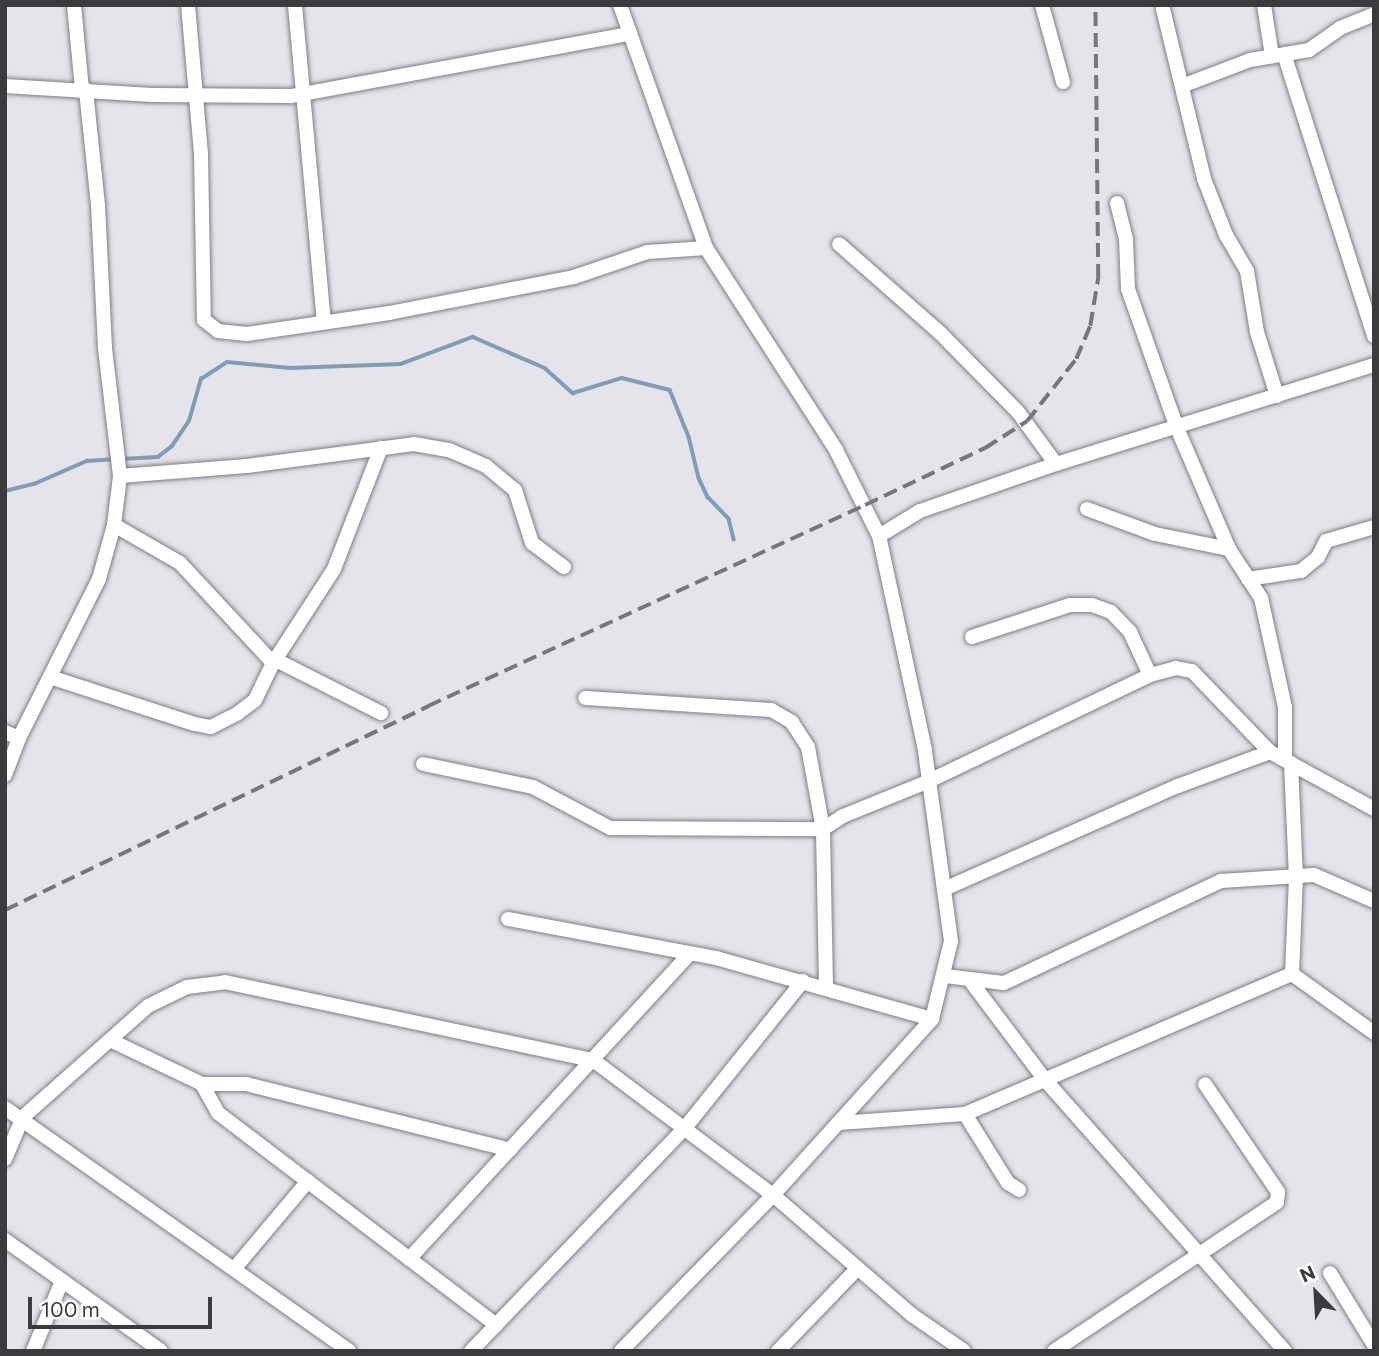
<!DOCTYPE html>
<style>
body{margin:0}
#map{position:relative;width:1379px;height:1356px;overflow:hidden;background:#e5e4ea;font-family:Commissioner,sans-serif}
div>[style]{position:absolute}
.stream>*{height:3.5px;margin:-1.75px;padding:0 1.75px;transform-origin:1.75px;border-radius:1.75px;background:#7f9db5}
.roads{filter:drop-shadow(0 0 2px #7e7d83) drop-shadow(0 0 2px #7e7d83)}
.minor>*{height:14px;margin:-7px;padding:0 7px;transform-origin:7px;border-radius:7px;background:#fff}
.rail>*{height:3.5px;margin-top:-1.75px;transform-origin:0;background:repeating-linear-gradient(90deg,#77767a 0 14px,transparent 0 21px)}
span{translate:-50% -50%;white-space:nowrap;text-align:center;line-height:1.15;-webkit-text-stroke:5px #fff;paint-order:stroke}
.frame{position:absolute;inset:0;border:7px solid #3b3b3d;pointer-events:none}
.north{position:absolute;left:1281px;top:1258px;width:70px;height:70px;-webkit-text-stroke:5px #fff;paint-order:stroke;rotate:336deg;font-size:19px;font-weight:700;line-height:28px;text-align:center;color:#3b3b3d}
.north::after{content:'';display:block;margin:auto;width:24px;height:32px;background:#3b3b3d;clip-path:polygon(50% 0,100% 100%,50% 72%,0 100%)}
.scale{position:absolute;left:28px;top:1297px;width:184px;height:32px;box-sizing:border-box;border:4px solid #3b3b3d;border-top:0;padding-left:9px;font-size:21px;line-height:24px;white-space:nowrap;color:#3b3b3d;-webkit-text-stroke:5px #fff;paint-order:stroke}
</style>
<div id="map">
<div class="stream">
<div style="left:121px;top:459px;width:37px;rotate:-3deg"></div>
<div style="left:158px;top:457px;width:18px;rotate:-38deg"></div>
<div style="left:172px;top:446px;width:30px;rotate:-56deg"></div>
<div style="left:189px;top:421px;width:44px;rotate:-74.1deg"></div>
<div style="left:201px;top:379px;width:31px;rotate:-33deg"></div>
<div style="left:227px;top:362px;width:63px;rotate:5.4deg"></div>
<div style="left:290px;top:368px;width:111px;rotate:-2.1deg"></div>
<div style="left:401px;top:364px;width:77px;rotate:-20.6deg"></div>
<div style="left:473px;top:337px;width:78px;rotate:23.3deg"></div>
<div style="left:545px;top:368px;width:38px;rotate:42deg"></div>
<div style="left:573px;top:393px;width:51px;rotate:-17deg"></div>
<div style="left:622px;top:378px;width:49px;rotate:14deg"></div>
<div style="left:670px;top:390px;width:51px;rotate:68deg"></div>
<div style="left:689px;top:437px;width:42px;rotate:76.3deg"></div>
<div style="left:699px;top:478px;width:21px;rotate:65deg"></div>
<div style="left:708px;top:497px;width:30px;rotate:46deg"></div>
<div style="left:729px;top:519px;width:21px;rotate:76deg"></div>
<div style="left:5px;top:491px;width:30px;rotate:-14deg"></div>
<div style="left:34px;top:484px;width:58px;rotate:-23.5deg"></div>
<div style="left:87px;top:461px;width:26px;rotate:-4deg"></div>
</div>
<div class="roads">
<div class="minor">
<div style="left:74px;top:5px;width:85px;rotate:84.6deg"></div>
<div style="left:188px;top:5px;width:150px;rotate:85deg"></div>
<div style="left:201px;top:154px;width:166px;rotate:89deg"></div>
<div style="left:204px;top:320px;width:18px;rotate:38deg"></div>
<div style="left:218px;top:331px;width:29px;rotate:6deg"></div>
<div style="left:247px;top:334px;width:144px;rotate:-8.4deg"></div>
<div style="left:389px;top:313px;width:188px;rotate:-11deg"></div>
<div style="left:574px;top:277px;width:78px;rotate:-18.7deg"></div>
<div style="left:648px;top:252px;width:58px;rotate:-3.9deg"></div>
<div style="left:295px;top:5px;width:317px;rotate:84.8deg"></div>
<div style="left:620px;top:5px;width:258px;rotate:70.5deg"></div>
<div style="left:706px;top:248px;width:240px;rotate:57.2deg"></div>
<div style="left:836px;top:450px;width:96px;rotate:63.4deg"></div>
<div style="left:1042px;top:5px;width:80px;rotate:74.7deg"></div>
<div style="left:1264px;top:5px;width:52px;rotate:81.1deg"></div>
<div style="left:1163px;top:9px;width:175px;rotate:76.4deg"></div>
<div style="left:1204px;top:179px;width:60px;rotate:68.6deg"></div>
<div style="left:1226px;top:235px;width:42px;rotate:59.7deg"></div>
<div style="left:1247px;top:271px;width:62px;rotate:80.7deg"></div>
<div style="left:1257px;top:332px;width:67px;rotate:72.6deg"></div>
<div style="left:1285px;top:57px;width:293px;rotate:72.3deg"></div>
<div style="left:5px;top:86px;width:147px;rotate:3.5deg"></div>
<div style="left:152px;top:95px;width:139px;rotate:0.4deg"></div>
<div style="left:291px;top:96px;width:345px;rotate:-10.4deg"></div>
<div style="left:1182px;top:86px;width:73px;rotate:-20.9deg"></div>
<div style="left:1250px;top:60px;width:60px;rotate:-9.6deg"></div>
<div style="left:1309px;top:50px;width:38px;rotate:-35deg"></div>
<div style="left:1340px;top:28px;width:37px;rotate:-22deg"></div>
<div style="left:1117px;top:203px;width:37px;rotate:76deg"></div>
<div style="left:1126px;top:239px;width:50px;rotate:87.7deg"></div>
<div style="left:1128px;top:289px;width:147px;rotate:70.6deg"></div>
<div style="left:1177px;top:428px;width:132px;rotate:66.7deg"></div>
<div style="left:1229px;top:549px;width:59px;rotate:56.9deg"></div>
<div style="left:1261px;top:598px;width:112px;rotate:77.6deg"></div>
<div style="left:1285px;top:707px;width:52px;rotate:90deg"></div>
<div style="left:1056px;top:464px;width:333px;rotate:-17.3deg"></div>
<div style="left:120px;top:476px;width:127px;rotate:-4.5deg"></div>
<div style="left:247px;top:466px;width:168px;rotate:-7.5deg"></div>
<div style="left:414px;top:444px;width:36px;rotate:10deg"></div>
<div style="left:449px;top:450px;width:40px;rotate:23.4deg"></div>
<div style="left:486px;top:466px;width:38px;rotate:40deg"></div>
<div style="left:515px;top:490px;width:56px;rotate:72.2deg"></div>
<div style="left:532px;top:543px;width:40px;rotate:37deg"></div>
<div style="left:1087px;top:509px;width:72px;rotate:20.2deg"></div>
<div style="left:1155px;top:534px;width:76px;rotate:11.5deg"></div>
<div style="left:114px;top:525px;width:76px;rotate:29.9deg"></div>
<div style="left:180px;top:563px;width:137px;rotate:47.1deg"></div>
<div style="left:1248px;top:579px;width:54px;rotate:-8.6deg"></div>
<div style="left:1301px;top:571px;width:22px;rotate:-39deg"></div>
<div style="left:1318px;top:557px;width:18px;rotate:-63deg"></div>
<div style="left:1326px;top:541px;width:50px;rotate:-16.3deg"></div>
<div style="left:972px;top:637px;width:103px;rotate:-18.1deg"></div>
<div style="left:1070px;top:605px;width:22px"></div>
<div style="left:1092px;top:605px;width:20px;rotate:20deg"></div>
<div style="left:1111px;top:612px;width:28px;rotate:46deg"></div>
<div style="left:1130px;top:632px;width:47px;rotate:65.1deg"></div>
<div style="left:276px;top:660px;width:118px;rotate:26.8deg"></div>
<div style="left:50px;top:677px;width:152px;rotate:18deg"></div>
<div style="left:195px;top:724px;width:16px;rotate:11deg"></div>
<div style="left:211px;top:727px;width:30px;rotate:-27deg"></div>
<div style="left:238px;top:713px;width:21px;rotate:-37deg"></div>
<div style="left:255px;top:700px;width:41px;rotate:-64.1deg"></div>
<div style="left:273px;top:663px;width:112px;rotate:-57deg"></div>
<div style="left:334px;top:569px;width:130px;rotate:-68.8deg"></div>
<div style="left:5px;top:732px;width:15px;rotate:23deg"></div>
<div style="left:1291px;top:763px;width:113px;rotate:87.5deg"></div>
<div style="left:1296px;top:876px;width:98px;rotate:92.3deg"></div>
<div style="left:423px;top:764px;width:112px;rotate:11.8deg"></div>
<div style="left:533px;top:787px;width:87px;rotate:28deg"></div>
<div style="left:610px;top:828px;width:213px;rotate:0.3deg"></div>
<div style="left:823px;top:829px;width:83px;rotate:-100.4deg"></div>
<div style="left:808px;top:747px;width:30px;rotate:-123deg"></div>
<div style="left:792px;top:722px;width:24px;rotate:-150deg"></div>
<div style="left:771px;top:710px;width:186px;rotate:-176.3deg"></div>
<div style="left:5px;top:775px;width:40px;rotate:-69deg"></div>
<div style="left:19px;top:738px;width:178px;rotate:-63.3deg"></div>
<div style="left:99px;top:579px;width:56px;rotate:-74.5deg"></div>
<div style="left:114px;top:525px;width:49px;rotate:-83deg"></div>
<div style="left:120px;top:476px;width:129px;rotate:-96.7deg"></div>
<div style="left:105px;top:348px;width:143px;rotate:-92.8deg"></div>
<div style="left:98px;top:205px;width:116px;rotate:-96deg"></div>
<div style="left:944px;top:889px;width:256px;rotate:-23.8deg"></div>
<div style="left:1178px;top:786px;width:98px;rotate:-20.3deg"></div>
<div style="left:508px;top:919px;width:212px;rotate:10.6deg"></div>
<div style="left:716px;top:958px;width:224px;rotate:15.8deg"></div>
<div style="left:945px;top:976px;width:59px;rotate:6.8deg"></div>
<div style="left:1004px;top:983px;width:240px;rotate:-25.2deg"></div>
<div style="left:1221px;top:881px;width:93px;rotate:-3.7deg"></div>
<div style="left:1314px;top:875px;width:65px;rotate:23.4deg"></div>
<div style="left:969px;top:979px;width:128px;rotate:53deg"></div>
<div style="left:1046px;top:1081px;width:361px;rotate:48.5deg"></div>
<div style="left:826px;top:986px;width:157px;rotate:-91.1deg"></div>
<div style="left:823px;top:829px;width:24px;rotate:-33deg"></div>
<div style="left:843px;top:816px;width:93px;rotate:-22.1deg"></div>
<div style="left:929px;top:781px;width:245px;rotate:-25.6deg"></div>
<div style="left:1150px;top:675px;width:27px;rotate:-15deg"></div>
<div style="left:1176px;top:668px;width:16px;rotate:11deg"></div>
<div style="left:1192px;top:671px;width:112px;rotate:46.1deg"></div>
<div style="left:1270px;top:752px;width:119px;rotate:28.7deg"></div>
<div style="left:112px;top:1041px;width:100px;rotate:25.5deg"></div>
<div style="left:202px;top:1084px;width:44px"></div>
<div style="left:246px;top:1084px;width:272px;rotate:14deg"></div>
<div style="left:202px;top:1084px;width:33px;rotate:61deg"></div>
<div style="left:218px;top:1113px;width:350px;rotate:37.3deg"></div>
<div style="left:5px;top:1108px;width:421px;rotate:35.2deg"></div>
<div style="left:965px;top:1114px;width:81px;rotate:58.1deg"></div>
<div style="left:1008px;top:1183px;width:13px;rotate:32deg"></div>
<div style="left:839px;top:1123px;width:126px;rotate:-4.1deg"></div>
<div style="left:965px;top:1114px;width:356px;rotate:-23.2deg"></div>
<div style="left:1292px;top:974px;width:101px;rotate:35.7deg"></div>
<div style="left:5px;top:1159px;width:46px;rotate:-66.8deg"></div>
<div style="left:23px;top:1117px;width:167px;rotate:-41.6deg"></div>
<div style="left:148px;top:1006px;width:43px;rotate:-26deg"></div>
<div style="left:187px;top:987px;width:38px;rotate:-7deg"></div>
<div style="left:225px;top:982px;width:376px;rotate:12deg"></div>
<div style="left:593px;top:1060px;width:225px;rotate:36.9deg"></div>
<div style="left:773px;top:1195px;width:184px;rotate:40.8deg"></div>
<div style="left:912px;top:1315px;width:63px;rotate:34.7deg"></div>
<div style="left:5px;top:1240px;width:191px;rotate:35.4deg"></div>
<div style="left:409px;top:1259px;width:414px;rotate:-47.4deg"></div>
<div style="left:234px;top:1269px;width:115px;rotate:-49.9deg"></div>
<div style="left:1330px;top:1273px;width:84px;rotate:58.6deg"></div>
<div style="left:33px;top:1351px;width:76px;rotate:-67.5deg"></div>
<div style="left:471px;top:1351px;width:308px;rotate:-46.2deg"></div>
<div style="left:684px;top:1129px;width:190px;rotate:-51.2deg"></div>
<div style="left:621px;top:1351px;width:218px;rotate:-45.7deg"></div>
<div style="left:773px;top:1195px;width:237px;rotate:-47.9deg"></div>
<div style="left:932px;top:1019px;width:80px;rotate:-76.3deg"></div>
<div style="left:951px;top:941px;width:193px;rotate:-97.8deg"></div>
<div style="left:925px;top:750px;width:219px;rotate:-102.1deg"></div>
<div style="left:879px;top:536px;width:48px;rotate:-31.4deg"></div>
<div style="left:920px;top:511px;width:144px;rotate:-19.1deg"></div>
<div style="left:1056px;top:464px;width:64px;rotate:-126.2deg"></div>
<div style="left:1018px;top:412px;width:112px;rotate:-134.6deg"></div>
<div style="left:939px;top:332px;width:133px;rotate:-138.7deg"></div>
<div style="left:778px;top:1351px;width:115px;rotate:-46.1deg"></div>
<div style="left:1054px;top:1351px;width:268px;rotate:-33.7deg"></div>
<div style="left:1277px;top:1202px;width:10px;rotate:-84deg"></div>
<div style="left:1278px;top:1192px;width:130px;rotate:-124.1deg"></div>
</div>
</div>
<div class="rail">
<div style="left:5px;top:910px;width:470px;rotate:-25.7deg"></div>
<div style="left:428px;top:706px;width:481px;rotate:-24.7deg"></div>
<div style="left:865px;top:505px;width:133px;rotate:-25.4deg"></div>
<div style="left:985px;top:448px;width:50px;rotate:-32.7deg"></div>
<div style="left:1027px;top:421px;width:79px;rotate:-51.7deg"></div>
<div style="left:1076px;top:359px;width:36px;rotate:-67deg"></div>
<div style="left:1090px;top:326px;width:49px;rotate:-80.5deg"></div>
<div style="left:1098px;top:278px;width:273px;rotate:-90.6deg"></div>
</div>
<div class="frame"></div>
<div class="north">N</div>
<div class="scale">100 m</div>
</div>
